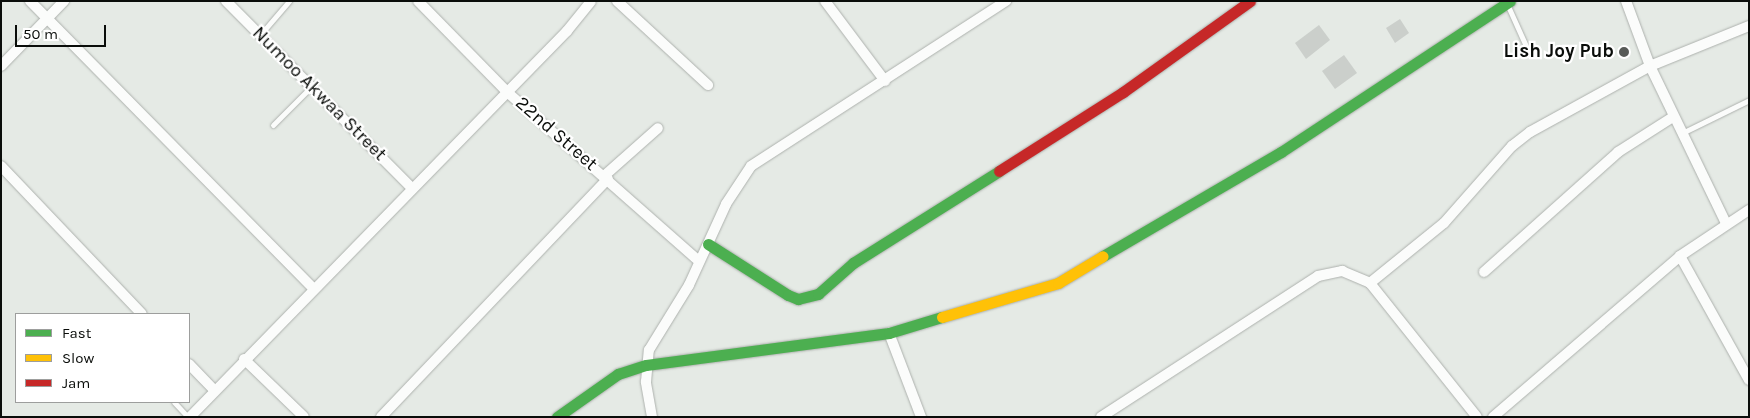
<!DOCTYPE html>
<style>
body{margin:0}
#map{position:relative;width:1750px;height:418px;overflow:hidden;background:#e5eae5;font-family:Karla,sans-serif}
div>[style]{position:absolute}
.building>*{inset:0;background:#cbcfcb}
.roads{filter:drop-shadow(0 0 1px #adb1ad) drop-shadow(0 0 1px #adb1ad)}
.lane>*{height:5px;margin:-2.5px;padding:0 2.5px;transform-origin:2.5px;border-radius:2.5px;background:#fbfcfb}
.street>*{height:10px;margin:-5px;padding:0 5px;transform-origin:5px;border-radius:5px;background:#fbfcfb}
.fast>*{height:11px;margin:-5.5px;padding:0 5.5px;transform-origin:5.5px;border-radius:5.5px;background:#4caf50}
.slow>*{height:11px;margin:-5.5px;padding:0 5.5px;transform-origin:5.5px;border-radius:5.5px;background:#ffc107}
.jam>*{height:11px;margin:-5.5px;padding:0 5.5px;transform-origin:5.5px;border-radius:5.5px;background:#c62828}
.dots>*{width:14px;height:14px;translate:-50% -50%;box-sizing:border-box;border:2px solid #fff;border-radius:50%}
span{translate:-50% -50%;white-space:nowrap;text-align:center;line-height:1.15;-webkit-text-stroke:4.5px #fff;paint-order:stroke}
.poi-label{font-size:19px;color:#0a0d0a;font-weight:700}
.right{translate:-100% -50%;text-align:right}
.street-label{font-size:19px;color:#0a0d0a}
.frame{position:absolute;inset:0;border:2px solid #0a0d0a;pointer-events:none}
.legend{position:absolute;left:15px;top:313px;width:175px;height:90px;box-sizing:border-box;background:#fff;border:1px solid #9d9e9d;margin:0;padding:6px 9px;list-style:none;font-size:15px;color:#0a0d0a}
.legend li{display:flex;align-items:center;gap:10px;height:25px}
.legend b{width:25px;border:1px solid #9d9e9d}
.scale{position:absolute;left:15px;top:25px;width:91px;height:22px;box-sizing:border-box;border:2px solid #0a0d0a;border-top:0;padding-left:6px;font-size:15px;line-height:18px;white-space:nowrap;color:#0a0d0a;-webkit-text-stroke:4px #fff;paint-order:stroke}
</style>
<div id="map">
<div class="building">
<div style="clip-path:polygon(1400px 19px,1409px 33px,1395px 43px,1386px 28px)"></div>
<div style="clip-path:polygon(1319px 25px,1330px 40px,1306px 59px,1295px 43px)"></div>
<div style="clip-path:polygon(1344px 55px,1357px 73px,1335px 89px,1322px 71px)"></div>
</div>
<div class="roads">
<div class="lane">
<div style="left:1508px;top:6px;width:44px;rotate:65.8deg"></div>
<div style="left:260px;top:35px;width:45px;rotate:-49.5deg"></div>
<div style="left:273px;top:125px;width:54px;rotate:-45deg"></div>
<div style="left:1682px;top:133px;width:75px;rotate:-26.2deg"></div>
<div style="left:174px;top:402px;width:21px;rotate:47deg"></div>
</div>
<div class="street">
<div style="left:30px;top:1px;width:404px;rotate:45.4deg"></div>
<div style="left:226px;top:1px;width:264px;rotate:45.2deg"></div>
<div style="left:418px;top:1px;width:126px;rotate:45.6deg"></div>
<div style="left:506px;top:91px;width:257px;rotate:41.4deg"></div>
<div style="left:617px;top:1px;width:124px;rotate:42.7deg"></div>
<div style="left:825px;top:1px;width:100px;rotate:53.1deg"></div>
<div style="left:1626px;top:1px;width:69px;rotate:69.7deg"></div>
<div style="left:1650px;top:66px;width:107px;rotate:-22deg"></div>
<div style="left:1px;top:66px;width:91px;rotate:-45.9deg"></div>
<div style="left:1px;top:166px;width:204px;rotate:46.4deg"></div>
<div style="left:604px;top:176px;width:72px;rotate:-41.6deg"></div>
<div style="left:1680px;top:256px;width:142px;rotate:60.9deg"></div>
<div style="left:1484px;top:272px;width:180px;rotate:-41.8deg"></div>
<div style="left:1618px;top:152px;width:65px;rotate:-32.5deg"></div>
<div style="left:1370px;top:283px;width:95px;rotate:-39deg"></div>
<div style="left:1444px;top:223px;width:103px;rotate:-48.6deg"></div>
<div style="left:1512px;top:146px;width:23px;rotate:-38deg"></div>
<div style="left:1530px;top:132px;width:137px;rotate:-28.8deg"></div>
<div style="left:1650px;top:66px;width:174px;rotate:64.2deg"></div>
<div style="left:889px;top:333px;width:90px;rotate:69.1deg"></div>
<div style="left:244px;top:359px;width:83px;rotate:44deg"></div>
<div style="left:189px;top:364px;width:37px;rotate:46deg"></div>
<div style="left:190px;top:417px;width:540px;rotate:-45.68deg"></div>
<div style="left:567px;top:31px;width:38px;rotate:-51deg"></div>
<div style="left:381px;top:417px;width:329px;rotate:-46.4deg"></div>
<div style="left:652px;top:417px;width:36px;rotate:-100deg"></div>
<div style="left:646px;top:382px;width:32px;rotate:-85deg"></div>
<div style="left:649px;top:350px;width:76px;rotate:-58.4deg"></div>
<div style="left:689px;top:285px;width:89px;rotate:-65.4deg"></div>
<div style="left:726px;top:204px;width:45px;rotate:-56.7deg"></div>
<div style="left:751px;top:166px;width:304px;rotate:-32.9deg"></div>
<div style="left:1101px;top:417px;width:259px;rotate:-33deg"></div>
<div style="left:1318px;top:276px;width:25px;rotate:-12deg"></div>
<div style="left:1342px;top:271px;width:30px;rotate:23deg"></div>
<div style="left:1370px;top:283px;width:171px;rotate:51.4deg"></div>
<div style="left:1493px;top:417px;width:247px;rotate:-40.7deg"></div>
<div style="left:1680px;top:256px;width:83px;rotate:-33.7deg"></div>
</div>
<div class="fast">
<div style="left:708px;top:244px;width:95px;rotate:32.5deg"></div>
<div style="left:788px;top:295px;width:11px;rotate:22deg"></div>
<div style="left:798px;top:299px;width:21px;rotate:-14deg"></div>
<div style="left:818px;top:294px;width:47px;rotate:-41.5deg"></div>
<div style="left:853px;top:263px;width:173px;rotate:-32.2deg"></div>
<div style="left:1103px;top:256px;width:206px;rotate:-30.3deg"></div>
<div style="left:1281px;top:152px;width:274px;rotate:-33.4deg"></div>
<div style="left:557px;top:417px;width:75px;rotate:-35.2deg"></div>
<div style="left:618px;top:374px;width:29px;rotate:-18deg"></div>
<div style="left:646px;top:365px;width:245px;rotate:-7.5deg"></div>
<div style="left:889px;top:333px;width:55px;rotate:-16.8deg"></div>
</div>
<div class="slow">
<div style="left:942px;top:317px;width:121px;rotate:-16.3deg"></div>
<div style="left:1058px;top:283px;width:52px;rotate:-31deg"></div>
</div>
<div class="jam">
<div style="left:999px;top:171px;width:147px;rotate:-32.5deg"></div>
<div style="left:1123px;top:92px;width:156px;rotate:-35.6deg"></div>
</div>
</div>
<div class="dots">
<div style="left:1624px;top:52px;background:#575a57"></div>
</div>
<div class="poi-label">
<span class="right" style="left:1614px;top:52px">Lish Joy Pub</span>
</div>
<div class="street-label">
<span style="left:319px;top:94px;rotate:45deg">Numoo Akwaa Street</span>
<span style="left:556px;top:134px;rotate:41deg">22nd Street</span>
</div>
<div class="frame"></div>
<ul class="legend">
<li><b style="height:6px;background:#4caf50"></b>Fast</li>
<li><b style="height:6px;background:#ffc107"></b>Slow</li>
<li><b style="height:6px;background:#c62828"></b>Jam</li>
</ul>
<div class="scale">50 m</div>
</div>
